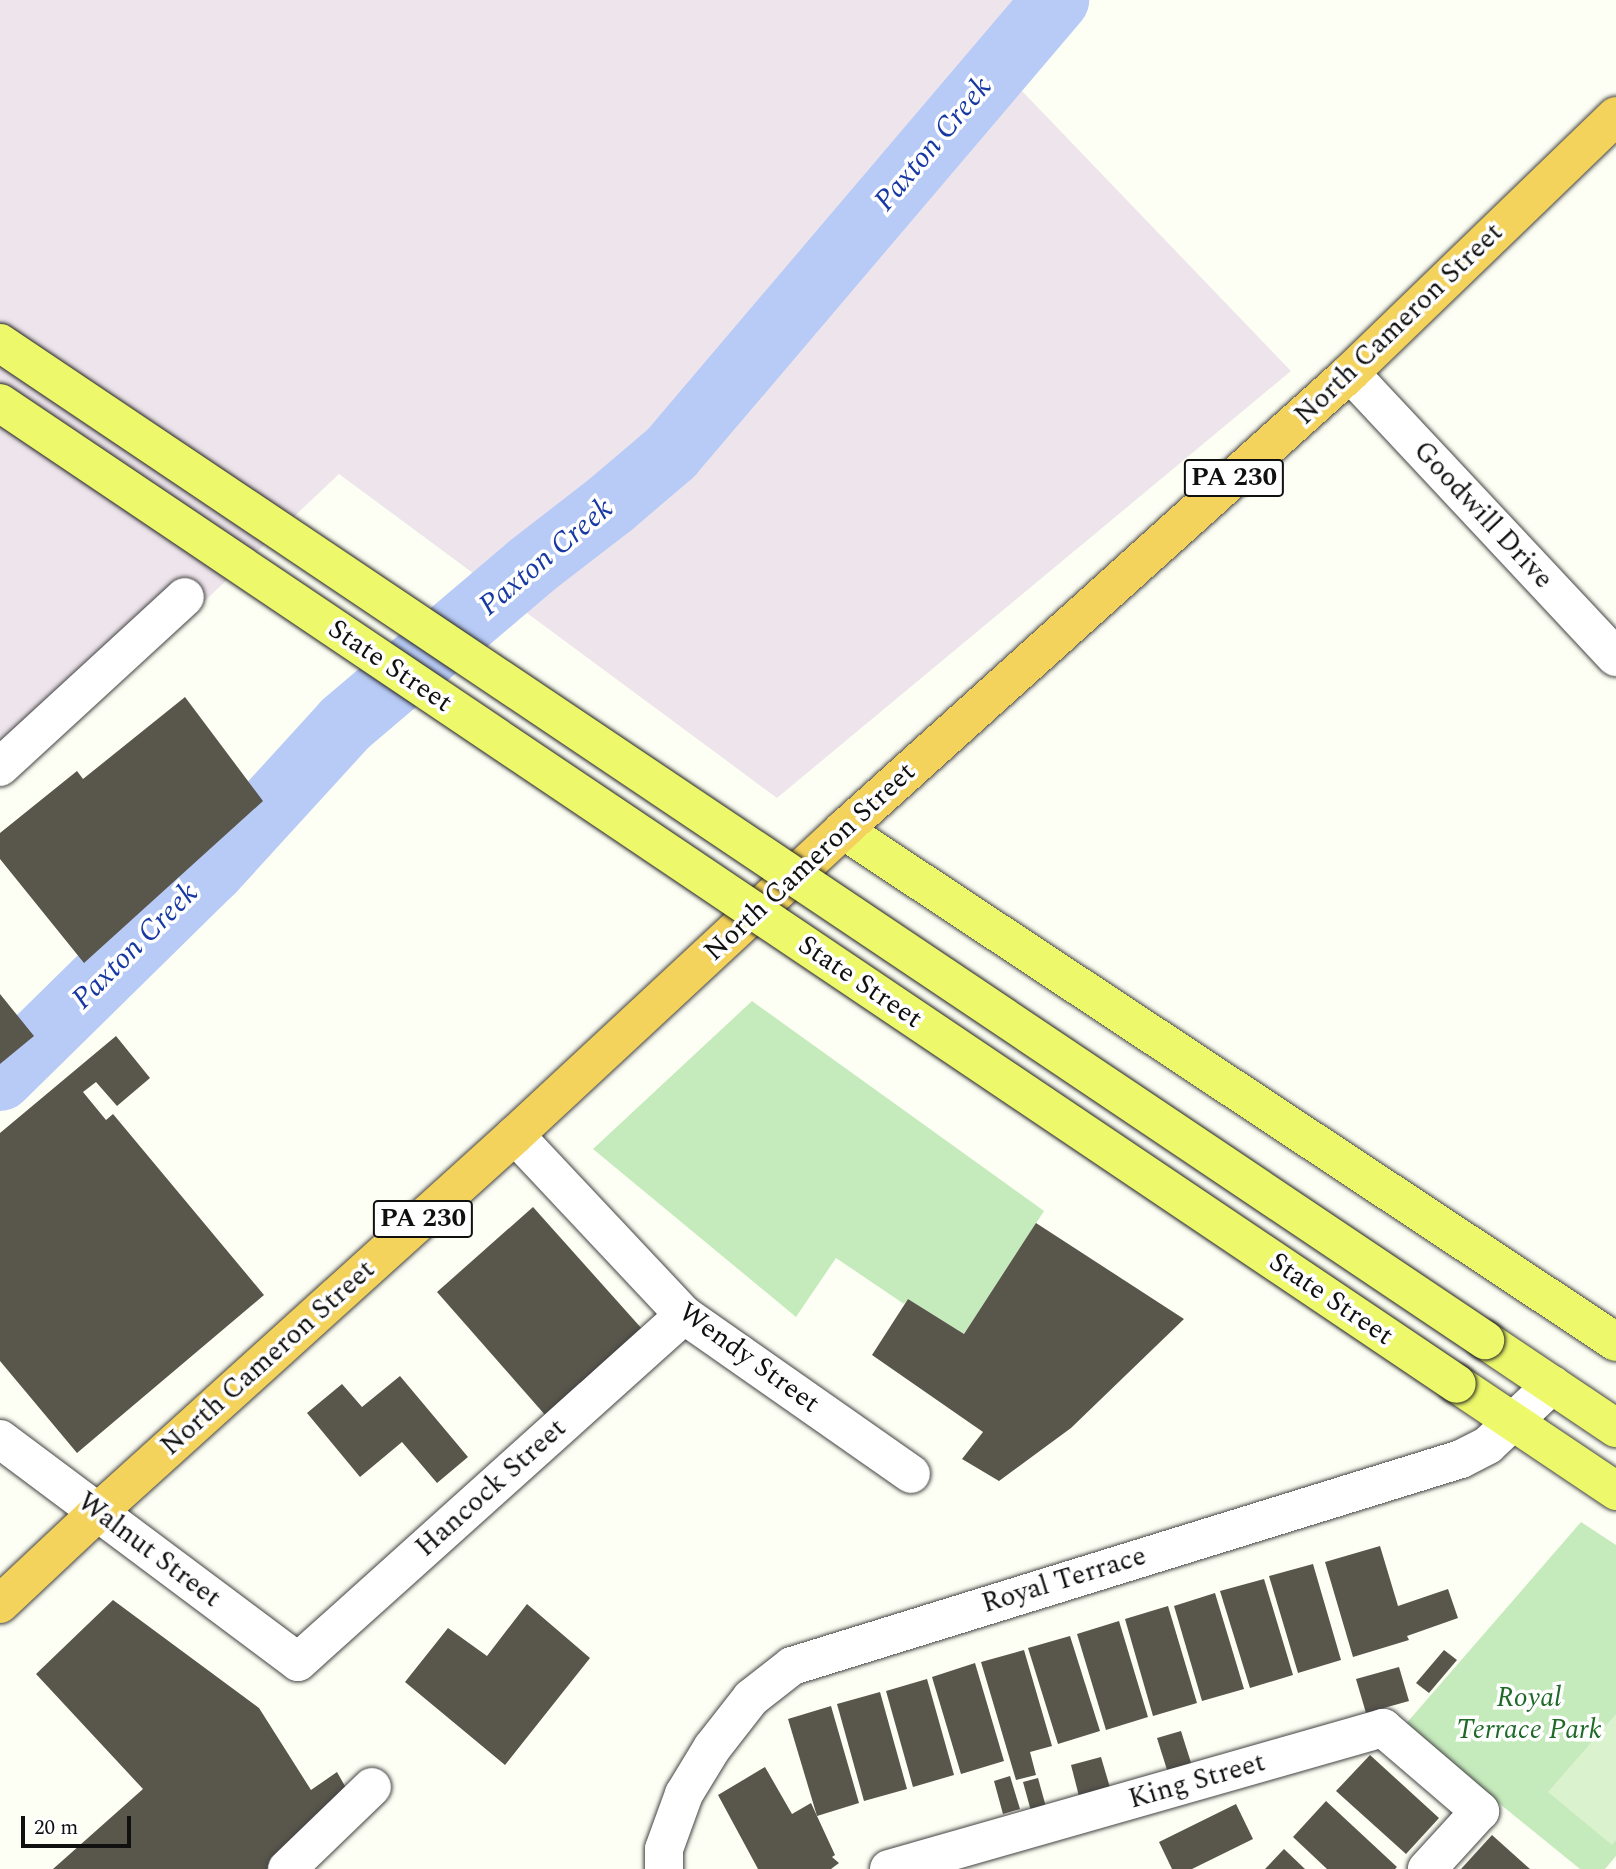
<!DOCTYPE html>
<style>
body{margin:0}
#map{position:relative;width:1616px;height:1869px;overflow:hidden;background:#fefff4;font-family:Spectral,serif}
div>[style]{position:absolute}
.industrial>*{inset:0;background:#eee5ec}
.green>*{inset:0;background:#c5eabc}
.pitch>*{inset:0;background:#daf2ce}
.river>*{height:66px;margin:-33px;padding:0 33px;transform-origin:33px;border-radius:33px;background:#b8cbf6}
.building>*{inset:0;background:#59564c}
.roads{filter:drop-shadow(0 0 2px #434343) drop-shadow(0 0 2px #434343)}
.minor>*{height:38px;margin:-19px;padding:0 19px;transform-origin:19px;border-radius:19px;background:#fff}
.major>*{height:38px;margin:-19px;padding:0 19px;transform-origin:19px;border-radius:19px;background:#edf86b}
.highway>*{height:38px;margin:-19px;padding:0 19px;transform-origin:19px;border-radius:19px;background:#f4d35d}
.bridges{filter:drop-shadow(0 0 2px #212121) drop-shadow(0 0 2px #212121)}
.major-bridge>*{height:38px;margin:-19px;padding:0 19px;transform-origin:19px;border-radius:19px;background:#edf86b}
span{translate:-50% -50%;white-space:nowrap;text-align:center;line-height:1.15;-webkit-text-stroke:7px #fff;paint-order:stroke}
.shield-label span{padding:2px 5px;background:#fff;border:2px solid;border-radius:5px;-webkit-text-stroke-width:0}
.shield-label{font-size:26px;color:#101010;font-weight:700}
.street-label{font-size:28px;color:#101010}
.park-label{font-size:28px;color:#1f6a28;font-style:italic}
.water-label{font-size:30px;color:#1839a4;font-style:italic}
.scale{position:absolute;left:21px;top:1816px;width:110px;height:32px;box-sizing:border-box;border:4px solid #101010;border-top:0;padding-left:9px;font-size:21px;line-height:24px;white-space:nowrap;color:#101010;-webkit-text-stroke:5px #fff;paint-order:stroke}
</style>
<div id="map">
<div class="industrial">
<div style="clip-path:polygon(0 0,1050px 0,995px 63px,1291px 371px,777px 798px,339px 474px,135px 667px,0 781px)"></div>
</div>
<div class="green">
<div style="clip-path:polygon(752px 1001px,1044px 1211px,964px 1334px,908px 1299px,904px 1304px,836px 1258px,796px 1317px,593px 1149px)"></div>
<div style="clip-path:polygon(1581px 1522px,1616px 1545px,1616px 1856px,1605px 1869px,1580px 1869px,1404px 1726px)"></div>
</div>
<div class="pitch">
<div style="clip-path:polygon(1616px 1714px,1616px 1840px,1612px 1845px,1548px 1792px)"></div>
</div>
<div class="river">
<div style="left:0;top:1078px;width:296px;rotate:-44.5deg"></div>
<div style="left:211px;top:871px;width:199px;rotate:-47.6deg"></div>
<div style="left:345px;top:724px;width:244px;rotate:-40.3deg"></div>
<div style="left:531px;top:566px;width:100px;rotate:-37.7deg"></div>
<div style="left:610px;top:505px;width:80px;rotate:-40.4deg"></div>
<div style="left:671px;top:453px;width:595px;rotate:-49.64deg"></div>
</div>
<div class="building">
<div style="clip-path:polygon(185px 697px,263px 801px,84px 963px,0 859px,0 833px,77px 771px,83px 779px)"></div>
<div style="clip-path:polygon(0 994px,34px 1036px,0 1064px)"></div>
<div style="clip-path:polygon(116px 1036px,150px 1078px,117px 1106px,96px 1082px,83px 1092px,106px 1120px,113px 1114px,264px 1295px,77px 1453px,0 1361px,0 1133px)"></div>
<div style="clip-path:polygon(533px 1207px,643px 1330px,546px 1416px,437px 1292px)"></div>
<div style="clip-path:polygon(1036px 1223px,1184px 1319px,1071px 1428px,999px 1481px,962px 1459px,983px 1432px,872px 1355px,908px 1299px,964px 1334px)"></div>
<div style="clip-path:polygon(400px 1376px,468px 1457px,437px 1483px,402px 1442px,360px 1477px,307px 1413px,342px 1384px,362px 1407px)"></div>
<div style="clip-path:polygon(1380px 1546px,1398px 1606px,1448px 1589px,1458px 1618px,1407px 1636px,1409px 1640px,1353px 1657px,1325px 1562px)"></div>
<div style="clip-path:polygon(1313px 1564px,1341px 1660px,1298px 1673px,1269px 1576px)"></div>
<div style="clip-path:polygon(1264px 1579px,1293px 1675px,1250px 1688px,1220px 1591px)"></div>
<div style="clip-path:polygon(1215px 1593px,1244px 1689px,1202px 1701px,1174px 1606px)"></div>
<div style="clip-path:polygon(113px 1600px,259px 1708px,311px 1790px,337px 1772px,350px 1795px,268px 1869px,53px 1869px,143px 1789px,36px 1674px)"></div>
<div style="clip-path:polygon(527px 1604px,590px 1658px,505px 1765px,405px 1682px,448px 1628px,487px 1656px)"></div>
<div style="clip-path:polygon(1168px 1606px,1197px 1703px,1153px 1716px,1125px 1619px)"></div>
<div style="clip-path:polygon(1119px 1621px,1148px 1717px,1106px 1730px,1077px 1634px)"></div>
<div style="clip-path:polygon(1070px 1636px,1100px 1731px,1058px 1744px,1028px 1648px)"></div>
<div style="clip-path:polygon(1024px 1650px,1052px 1746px,1030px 1752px,1036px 1775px,1016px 1780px,981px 1662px)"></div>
<div style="clip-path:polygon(1444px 1650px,1457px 1660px,1429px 1693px,1416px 1683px)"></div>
<div style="clip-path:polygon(975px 1663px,1004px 1761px,961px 1774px,932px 1677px)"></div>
<div style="clip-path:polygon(1399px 1667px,1409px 1701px,1366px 1713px,1356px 1679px)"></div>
<div style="clip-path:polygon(927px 1679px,954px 1775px,913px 1787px,886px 1691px)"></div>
<div style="clip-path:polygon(880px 1692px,907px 1789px,864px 1801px,837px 1704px)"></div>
<div style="clip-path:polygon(831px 1706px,859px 1803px,817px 1816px,788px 1719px)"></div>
<div style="clip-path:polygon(1181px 1731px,1192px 1766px,1168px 1773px,1157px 1738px)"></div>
<div style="clip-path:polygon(1370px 1755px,1439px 1818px,1406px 1854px,1336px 1791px)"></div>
<div style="clip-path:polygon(1101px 1757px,1111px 1791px,1080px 1800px,1071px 1765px)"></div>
<div style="clip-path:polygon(765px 1767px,792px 1814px,811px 1803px,835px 1855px,832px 1857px,839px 1863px,831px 1869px,758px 1869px,718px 1795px)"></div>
<div style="clip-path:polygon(1010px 1776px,1020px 1809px,1003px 1814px,994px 1781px)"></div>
<div style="clip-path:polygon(1038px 1778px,1046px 1807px,1031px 1811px,1023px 1782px)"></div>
<div style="clip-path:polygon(1326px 1801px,1397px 1867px,1395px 1869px,1327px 1869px,1293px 1837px)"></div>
<div style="clip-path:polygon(1236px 1804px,1253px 1839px,1192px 1869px,1172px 1869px,1159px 1842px)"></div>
<div style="clip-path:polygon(1492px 1835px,1530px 1869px,1461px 1869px)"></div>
<div style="clip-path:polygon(1284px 1849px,1305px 1869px,1265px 1869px)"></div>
</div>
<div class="roads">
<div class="minor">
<div style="left:1350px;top:373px;width:389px;rotate:46.9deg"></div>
<div style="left:0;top:767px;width:251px;rotate:-42.6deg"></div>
<div style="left:515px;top:1135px;width:247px;rotate:46.8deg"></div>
<div style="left:684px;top:1315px;width:277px;rotate:35deg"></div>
<div style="left:0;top:1439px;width:372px;rotate:36.8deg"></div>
<div style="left:298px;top:1662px;width:519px;rotate:-41.95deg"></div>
<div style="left:287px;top:1869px;width:118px;rotate:-44deg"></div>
<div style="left:664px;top:1869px;width:20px;rotate:-90deg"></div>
<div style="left:664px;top:1849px;width:59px;rotate:-70deg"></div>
<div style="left:684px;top:1794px;width:54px;rotate:-58.7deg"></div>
<div style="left:712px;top:1748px;width:63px;rotate:-52deg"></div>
<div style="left:751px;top:1698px;width:52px;rotate:-38deg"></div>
<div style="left:792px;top:1666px;width:700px;rotate:-17.19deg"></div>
<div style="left:1461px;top:1459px;width:30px;rotate:-27deg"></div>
<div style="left:1488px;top:1445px;width:88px;rotate:-43.2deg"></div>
<div style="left:889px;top:1869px;width:514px;rotate:-15.93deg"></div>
<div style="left:1383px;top:1728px;width:128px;rotate:40.6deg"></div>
<div style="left:1480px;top:1811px;width:79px;rotate:132.4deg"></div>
</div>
<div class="major">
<div style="left:843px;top:830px;width:927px;rotate:33.52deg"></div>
<div style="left:1485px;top:1340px;width:158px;rotate:33.9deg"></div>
<div style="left:1457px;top:1384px;width:192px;rotate:33.9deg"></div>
</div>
<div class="highway">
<div style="left:0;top:1604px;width:134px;rotate:-43.2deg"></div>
<div style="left:98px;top:1512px;width:562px;rotate:-42.12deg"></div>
<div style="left:515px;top:1135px;width:448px;rotate:-42.9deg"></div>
<div style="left:843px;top:830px;width:683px;rotate:-42.03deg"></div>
<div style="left:1350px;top:373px;width:370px;rotate:-44deg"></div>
</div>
</div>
<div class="bridges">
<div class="major-bridge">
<div style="left:0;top:343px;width:1789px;rotate:33.88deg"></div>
<div style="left:0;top:403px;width:1756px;rotate:33.95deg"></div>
</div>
</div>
<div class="shield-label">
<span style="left:1234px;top:478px">PA 230</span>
<span style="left:423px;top:1219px">PA 230</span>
</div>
<div class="street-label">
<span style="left:1399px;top:324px;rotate:-44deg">North Cameron Street</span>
<span style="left:1483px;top:515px;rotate:47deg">Goodwill Drive</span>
<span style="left:390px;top:666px;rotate:34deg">State Street</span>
<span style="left:810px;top:862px;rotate:-43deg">North Cameron Street</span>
<span style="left:860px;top:982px;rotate:34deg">State Street</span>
<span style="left:1331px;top:1299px;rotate:34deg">State Street</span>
<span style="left:268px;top:1358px;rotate:-42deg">North Cameron Street</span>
<span style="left:749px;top:1358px;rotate:36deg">Wendy Street</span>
<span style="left:491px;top:1488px;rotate:-42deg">Hancock Street</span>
<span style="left:149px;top:1550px;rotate:37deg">Walnut Street</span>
<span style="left:1064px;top:1580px;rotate:-17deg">Royal Terrace</span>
<span style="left:1197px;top:1781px;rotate:-16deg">King Street</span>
</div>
<div class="park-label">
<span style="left:1529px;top:1714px">Royal<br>Terrace Park</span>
</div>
<div class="water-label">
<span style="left:933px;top:144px;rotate:-50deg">Paxton Creek</span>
<span style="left:546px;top:557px;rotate:-40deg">Paxton Creek</span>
<span style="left:135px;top:946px;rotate:-45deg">Paxton Creek</span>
</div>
<div class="scale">20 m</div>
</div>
